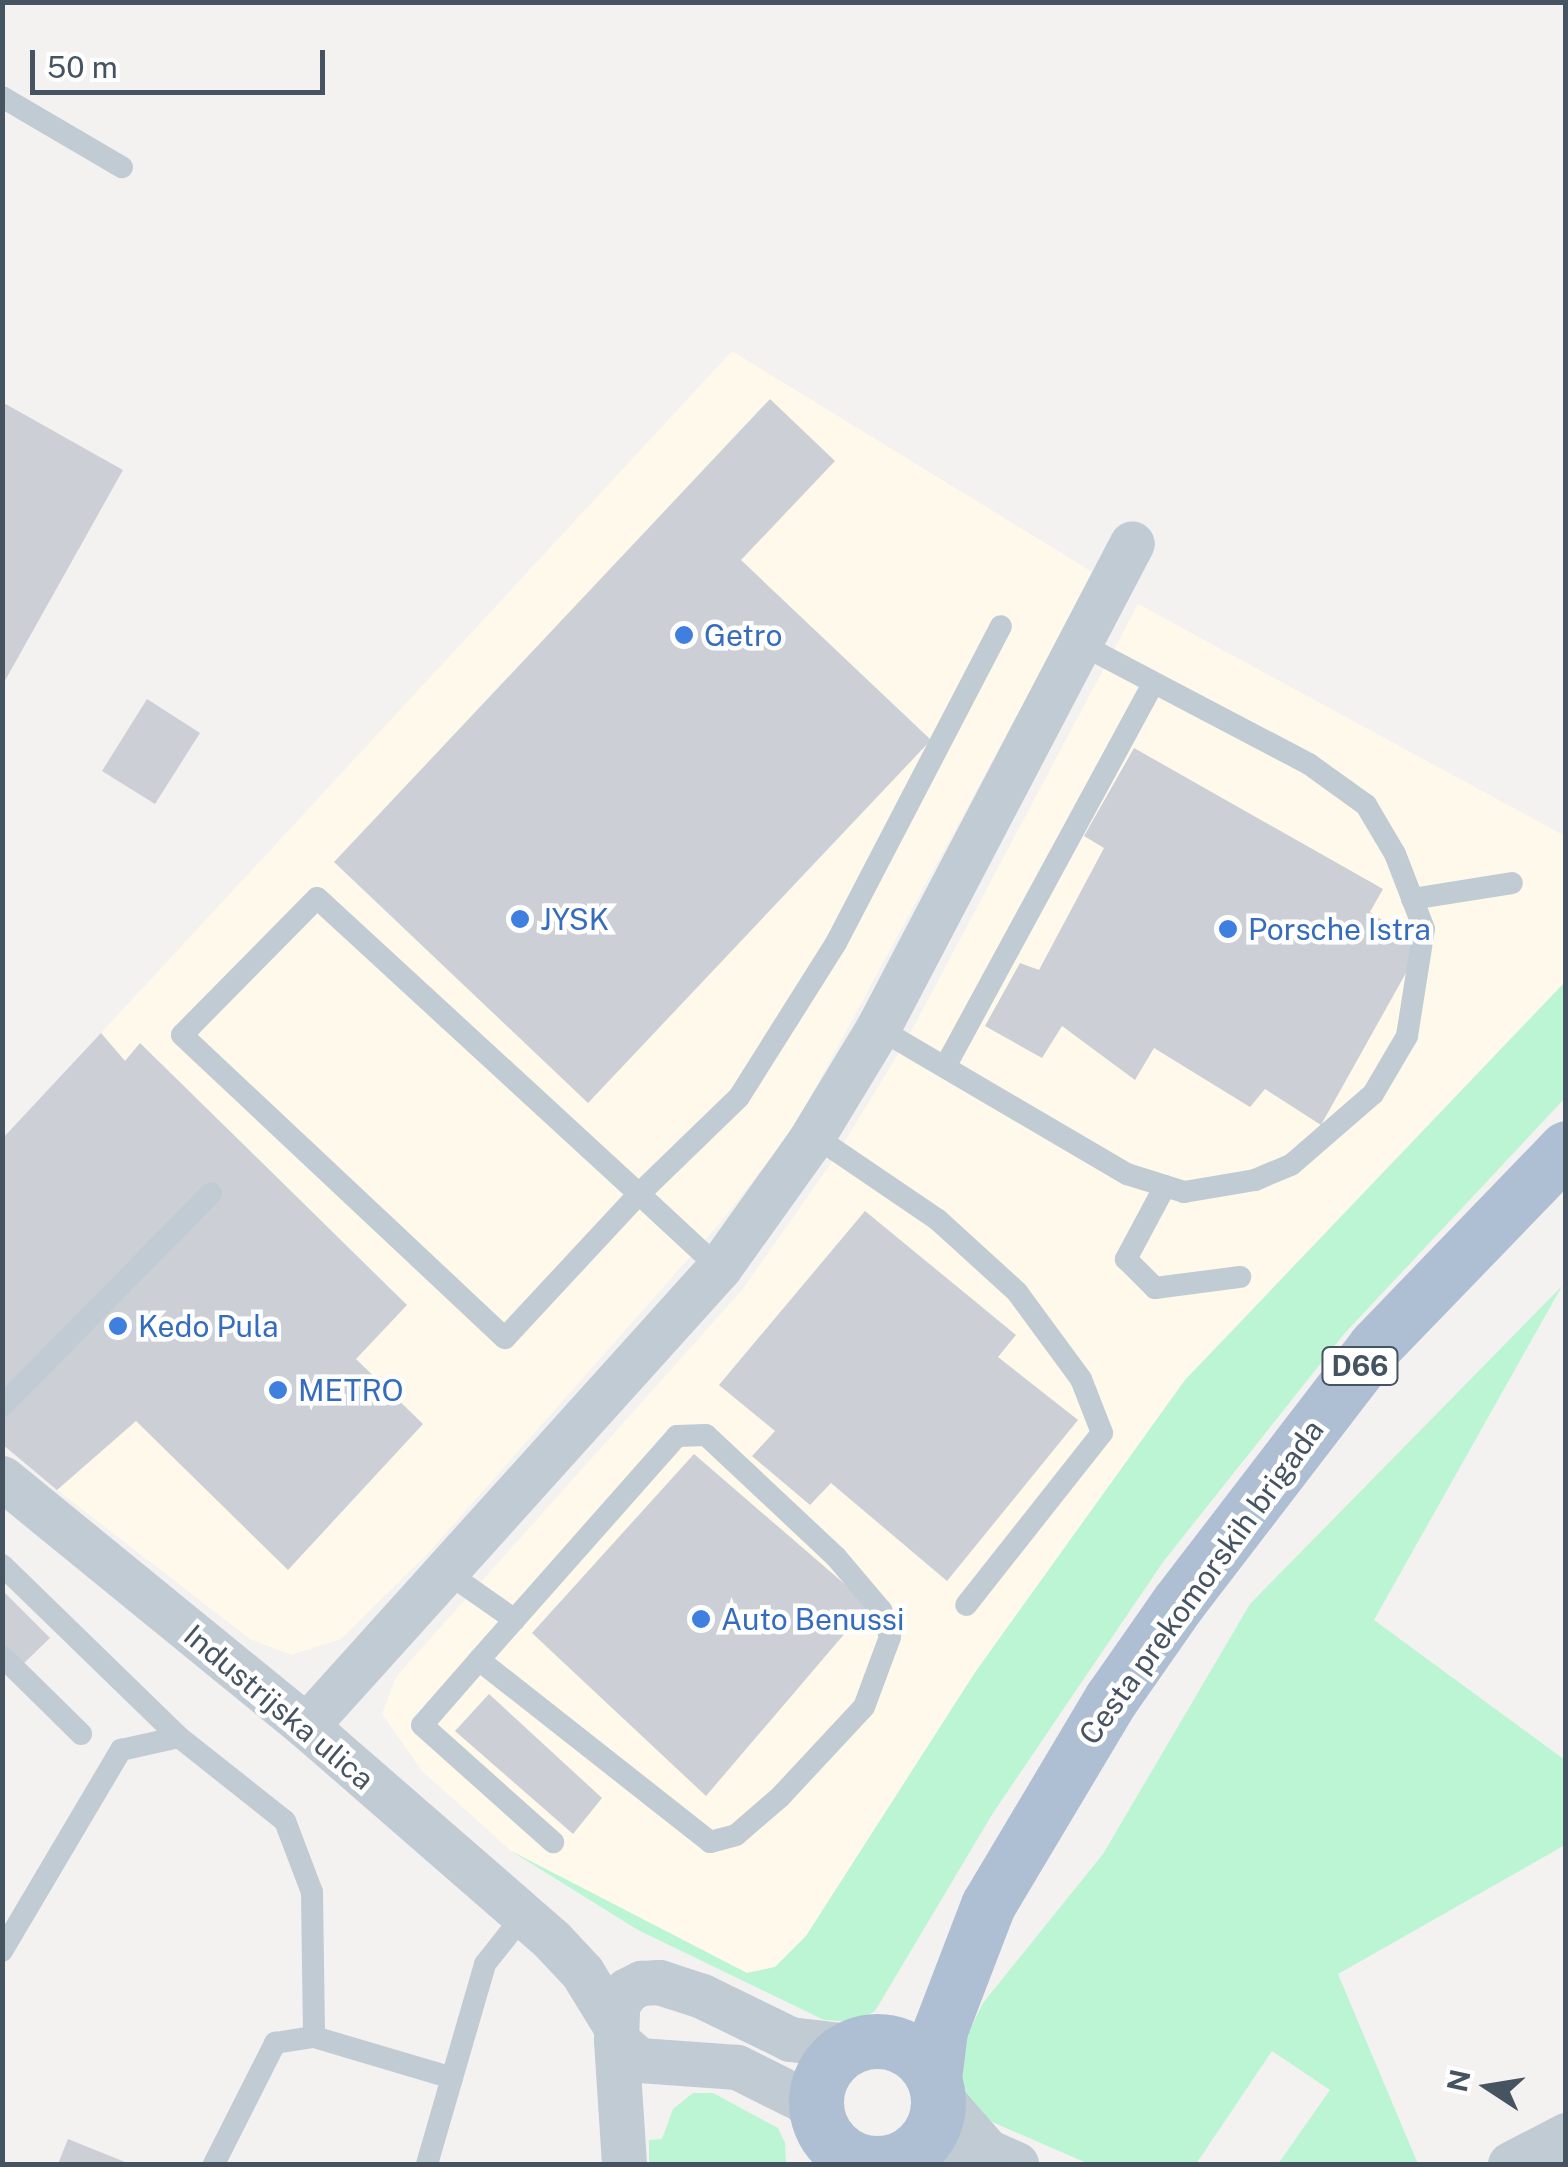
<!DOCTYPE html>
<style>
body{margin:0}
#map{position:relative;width:1568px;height:2167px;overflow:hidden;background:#f4f1f1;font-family:"Public Sans",sans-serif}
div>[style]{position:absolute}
.commercial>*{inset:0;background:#fef9ea}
.green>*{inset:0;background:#bbf5d3}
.building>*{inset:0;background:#ccd0d6}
.lane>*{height:22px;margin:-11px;padding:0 11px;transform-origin:11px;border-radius:11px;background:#c0cbd4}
.street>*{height:45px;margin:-22.5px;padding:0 22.5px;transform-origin:22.5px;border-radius:22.5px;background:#c0cbd4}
.primary>*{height:55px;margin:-27.5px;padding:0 27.5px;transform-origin:27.5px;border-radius:27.5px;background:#aebfd3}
.primary>.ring{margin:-27.5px;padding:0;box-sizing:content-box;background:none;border:55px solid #aebfd3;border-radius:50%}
.dots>*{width:28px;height:28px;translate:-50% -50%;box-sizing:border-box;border:5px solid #fff;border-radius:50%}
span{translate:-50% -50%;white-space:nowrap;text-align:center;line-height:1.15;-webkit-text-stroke:9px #fff;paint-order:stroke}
.shield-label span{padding:2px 8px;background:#fff;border:2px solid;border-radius:8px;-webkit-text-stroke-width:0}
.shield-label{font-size:28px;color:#465461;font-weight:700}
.shop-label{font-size:30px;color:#366cbe}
.left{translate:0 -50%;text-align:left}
.street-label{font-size:30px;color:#465461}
.frame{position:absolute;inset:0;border:5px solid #465461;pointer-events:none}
.north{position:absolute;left:1438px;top:2037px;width:100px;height:100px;-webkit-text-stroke:8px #fff;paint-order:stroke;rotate:282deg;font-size:28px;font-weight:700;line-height:40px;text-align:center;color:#465461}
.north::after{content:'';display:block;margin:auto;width:35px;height:45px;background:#465461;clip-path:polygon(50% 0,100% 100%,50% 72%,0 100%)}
.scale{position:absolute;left:30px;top:50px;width:295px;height:45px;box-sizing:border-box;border:5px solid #465461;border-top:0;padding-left:12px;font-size:30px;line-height:35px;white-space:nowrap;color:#465461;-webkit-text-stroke:8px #fff;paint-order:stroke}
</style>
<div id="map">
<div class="commercial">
<div style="clip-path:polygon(732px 351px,1094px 573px,792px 1131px,720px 1223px,430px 1551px,341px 1639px,291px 1655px,250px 1639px,57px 1490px,136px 1421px,125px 1061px,101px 1033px)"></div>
<div style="clip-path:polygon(1138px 604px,1565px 836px,1565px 982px,1185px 1380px,976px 1671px,806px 1936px,775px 1967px,747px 1973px,511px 1851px,422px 1771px,382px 1714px,396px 1677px,743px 1289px,834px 1159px,906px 1041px)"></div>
</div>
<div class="green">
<div style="clip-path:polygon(1565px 982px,1565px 1098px,1344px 1334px,1163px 1562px,993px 1813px,875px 2011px,855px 2022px,824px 2020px,638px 1930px,511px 1851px,747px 1973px,775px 1967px,806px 1936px,976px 1671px,1185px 1380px)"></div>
<div style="clip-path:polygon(1562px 1286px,1374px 1620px,1565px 1760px,1565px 1845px,1338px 1974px,1418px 2164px,1278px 2164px,1330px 2090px,1272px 2051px,1196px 2164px,1089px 2164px,974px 2114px,957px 2088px,956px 2058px,983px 2003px,1103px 1854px,1250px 1604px)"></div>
<div style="clip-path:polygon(693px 2093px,713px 2093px,778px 2128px,785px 2143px,786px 2164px,649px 2164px,649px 2140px,662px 2139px,673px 2109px)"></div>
</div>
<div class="building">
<div style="clip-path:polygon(770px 399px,835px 461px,741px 560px,931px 740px,588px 1103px,334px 862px)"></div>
<div style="clip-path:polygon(2px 402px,123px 470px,2px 686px)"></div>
<div style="clip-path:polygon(147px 699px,200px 733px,155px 804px,102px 771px)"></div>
<div style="clip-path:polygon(1134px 748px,1383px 889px,1370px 912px,1421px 946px,1321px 1125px,1265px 1089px,1250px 1107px,1154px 1048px,1135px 1080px,1062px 1026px,1042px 1058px,985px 1026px,1020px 963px,1039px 970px,1104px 848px,1084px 836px)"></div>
<div style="clip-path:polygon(101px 1033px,125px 1061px,140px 1043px,407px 1305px,356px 1359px,423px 1424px,288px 1570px,136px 1421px,57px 1490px,2px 1444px,2px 1139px)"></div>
<div style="clip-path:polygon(865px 1211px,1016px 1335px,998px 1357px,1078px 1420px,947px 1581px,831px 1483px,810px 1505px,752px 1456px,775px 1431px,719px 1385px)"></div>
<div style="clip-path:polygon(694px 1454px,869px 1605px,706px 1796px,532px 1633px)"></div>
<div style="clip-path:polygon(2px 1590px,50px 1638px,22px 1665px,2px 1645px)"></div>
<div style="clip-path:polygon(489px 1694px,602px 1798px,573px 1834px,455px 1731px)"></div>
<div style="clip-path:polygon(68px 2139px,130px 2164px,58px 2164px)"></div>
</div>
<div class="lane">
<div style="left:2px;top:97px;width:139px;rotate:30.3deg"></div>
<div style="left:1412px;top:899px;width:101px;rotate:-9.1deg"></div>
<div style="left:878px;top:1028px;width:289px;rotate:30.4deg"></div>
<div style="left:1127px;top:1174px;width:60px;rotate:17.5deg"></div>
<div style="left:1184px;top:1192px;width:72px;rotate:-9.6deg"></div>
<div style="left:1255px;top:1180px;width:39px;rotate:-23deg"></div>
<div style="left:1291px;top:1165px;width:108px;rotate:-40.9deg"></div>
<div style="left:1373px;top:1094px;width:67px;rotate:-59.6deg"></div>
<div style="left:1407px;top:1036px;width:108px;rotate:-81deg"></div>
<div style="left:1424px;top:929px;width:80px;rotate:-111.1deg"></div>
<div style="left:1395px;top:854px;width:57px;rotate:-120.6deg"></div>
<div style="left:1366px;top:805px;width:70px;rotate:-144.3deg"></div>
<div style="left:1309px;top:764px;width:259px;rotate:-152.3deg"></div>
<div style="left:945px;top:1067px;width:436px;rotate:-61.5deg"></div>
<div style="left:813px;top:1135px;width:151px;rotate:34.2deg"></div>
<div style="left:938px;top:1220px;width:107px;rotate:42.3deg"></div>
<div style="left:1017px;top:1292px;width:108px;rotate:53.7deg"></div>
<div style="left:1081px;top:1379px;width:58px;rotate:68.7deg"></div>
<div style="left:1102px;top:1433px;width:219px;rotate:128.3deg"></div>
<div style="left:1165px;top:1186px;width:83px;rotate:118.1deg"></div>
<div style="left:1126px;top:1259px;width:41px;rotate:45deg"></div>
<div style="left:1155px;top:1288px;width:86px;rotate:-7.4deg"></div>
<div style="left:719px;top:1268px;width:109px;rotate:-137.2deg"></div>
<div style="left:639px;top:1194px;width:437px;rotate:-137.4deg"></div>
<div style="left:317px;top:898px;width:192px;rotate:134.6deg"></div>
<div style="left:182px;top:1035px;width:443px;rotate:43.2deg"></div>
<div style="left:505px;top:1338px;width:197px;rotate:-47.1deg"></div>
<div style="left:639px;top:1194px;width:139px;rotate:-44.1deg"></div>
<div style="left:739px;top:1097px;width:182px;rotate:-57.8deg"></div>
<div style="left:836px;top:943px;width:357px;rotate:-62.5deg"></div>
<div style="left:2px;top:1406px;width:298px;rotate:-45.5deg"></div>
<div style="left:2px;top:1565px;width:247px;rotate:44.2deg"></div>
<div style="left:445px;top:1571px;width:85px;rotate:35deg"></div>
<div style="left:2px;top:1656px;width:111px;rotate:44.6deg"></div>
<div style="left:479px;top:1660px;width:294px;rotate:38.2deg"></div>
<div style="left:710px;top:1842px;width:27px;rotate:-15deg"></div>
<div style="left:736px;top:1835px;width:58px;rotate:-40.8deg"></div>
<div style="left:780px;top:1797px;width:123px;rotate:-47deg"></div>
<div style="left:864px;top:1707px;width:75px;rotate:-69.6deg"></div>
<div style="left:890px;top:1637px;width:28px;rotate:-108deg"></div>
<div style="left:881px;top:1610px;width:70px;rotate:-130.3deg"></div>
<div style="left:836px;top:1557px;width:178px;rotate:-136.8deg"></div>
<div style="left:706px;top:1435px;width:29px;rotate:178deg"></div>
<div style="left:677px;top:1436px;width:299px;rotate:131.5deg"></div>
<div style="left:479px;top:1660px;width:86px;rotate:131.2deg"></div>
<div style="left:422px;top:1725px;width:176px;rotate:41.8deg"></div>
<div style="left:2px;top:1951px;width:234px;rotate:-59.4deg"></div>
<div style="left:121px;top:1750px;width:59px;rotate:-12.6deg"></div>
<div style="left:179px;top:1737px;width:135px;rotate:38.4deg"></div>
<div style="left:285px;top:1821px;width:76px;rotate:69.2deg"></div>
<div style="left:312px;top:1892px;width:145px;rotate:89.2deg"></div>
<div style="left:214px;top:2164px;width:136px;rotate:-63.2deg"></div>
<div style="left:275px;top:2043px;width:39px;rotate:-9deg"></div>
<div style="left:314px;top:2037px;width:144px;rotate:16.5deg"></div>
<div style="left:427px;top:2164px;width:208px;rotate:-73.8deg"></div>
<div style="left:485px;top:1964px;width:61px;rotate:-51.6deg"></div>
</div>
<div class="street">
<div style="left:2px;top:1478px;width:392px;rotate:39.2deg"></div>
<div style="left:306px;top:1726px;width:326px;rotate:41deg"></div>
<div style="left:552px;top:1940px;width:44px;rotate:46.8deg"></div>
<div style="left:582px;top:1972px;width:61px;rotate:58.4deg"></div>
<div style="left:306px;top:1726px;width:617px;rotate:-47.96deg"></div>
<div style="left:719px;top:1268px;width:155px;rotate:-54.5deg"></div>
<div style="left:809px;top:1142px;width:133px;rotate:-58.8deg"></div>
<div style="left:878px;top:1028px;width:547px;rotate:-62.36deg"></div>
<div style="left:616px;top:2040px;width:124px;rotate:86.3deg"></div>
<div style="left:938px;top:2095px;width:74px;rotate:48.8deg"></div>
<div style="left:987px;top:2151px;width:32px;rotate:24deg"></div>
<div style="left:817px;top:2116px;width:21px;rotate:-131deg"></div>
<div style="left:803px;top:2100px;width:74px;rotate:-153.4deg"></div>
<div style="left:737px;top:2067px;width:98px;rotate:-175.9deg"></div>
<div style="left:639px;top:2060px;width:30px;rotate:-139deg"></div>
<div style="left:616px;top:2040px;width:35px;rotate:-88deg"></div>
<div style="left:617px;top:2005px;width:18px;rotate:-56deg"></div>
<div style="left:627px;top:1990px;width:16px;rotate:-27deg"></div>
<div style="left:641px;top:1983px;width:18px;rotate:-3deg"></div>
<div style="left:659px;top:1982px;width:45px;rotate:18deg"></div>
<div style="left:702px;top:1996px;width:98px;rotate:26deg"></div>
<div style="left:790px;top:2039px;width:60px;rotate:6.7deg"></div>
<div style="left:912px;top:2152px;width:75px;rotate:-0.8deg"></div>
<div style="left:1510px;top:2164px;width:63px;rotate:-27.4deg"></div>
</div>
<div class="primary">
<div class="ring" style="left:816px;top:2041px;width:67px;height:67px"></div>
<div style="left:934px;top:2079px;width:49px;rotate:-83deg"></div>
<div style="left:940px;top:2030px;width:134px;rotate:-69deg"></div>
<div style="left:988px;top:1905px;width:240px;rotate:-59.2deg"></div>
<div style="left:1111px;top:1699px;width:117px;rotate:-55.1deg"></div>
<div style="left:1178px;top:1603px;width:324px;rotate:-52.5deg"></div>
<div style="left:1375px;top:1346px;width:275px;rotate:-46deg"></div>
</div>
<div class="dots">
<div style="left:684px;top:635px;background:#3f7fe0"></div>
<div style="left:520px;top:919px;background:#3f7fe0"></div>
<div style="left:1228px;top:929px;background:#3f7fe0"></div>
<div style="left:118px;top:1326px;background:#3f7fe0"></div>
<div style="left:278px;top:1390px;background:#3f7fe0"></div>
<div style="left:701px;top:1619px;background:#3f7fe0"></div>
</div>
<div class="shield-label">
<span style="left:1360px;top:1366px">D66</span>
</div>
<div class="shop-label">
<span class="left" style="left:704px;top:635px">Getro</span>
<span class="left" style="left:540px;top:919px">JYSK</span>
<span class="left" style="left:1248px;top:929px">Porsche Istra</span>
<span class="left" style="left:138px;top:1326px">Kedo Pula</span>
<span class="left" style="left:298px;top:1390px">METRO</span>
<span class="left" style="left:721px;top:1619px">Auto Benussi</span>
</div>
<div class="street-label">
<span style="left:1201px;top:1582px;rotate:-54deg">Cesta prekomorskih brigada</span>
<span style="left:279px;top:1707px;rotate:40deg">Industrijska ulica</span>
</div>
<div class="frame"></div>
<div class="north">N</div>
<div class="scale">50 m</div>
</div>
